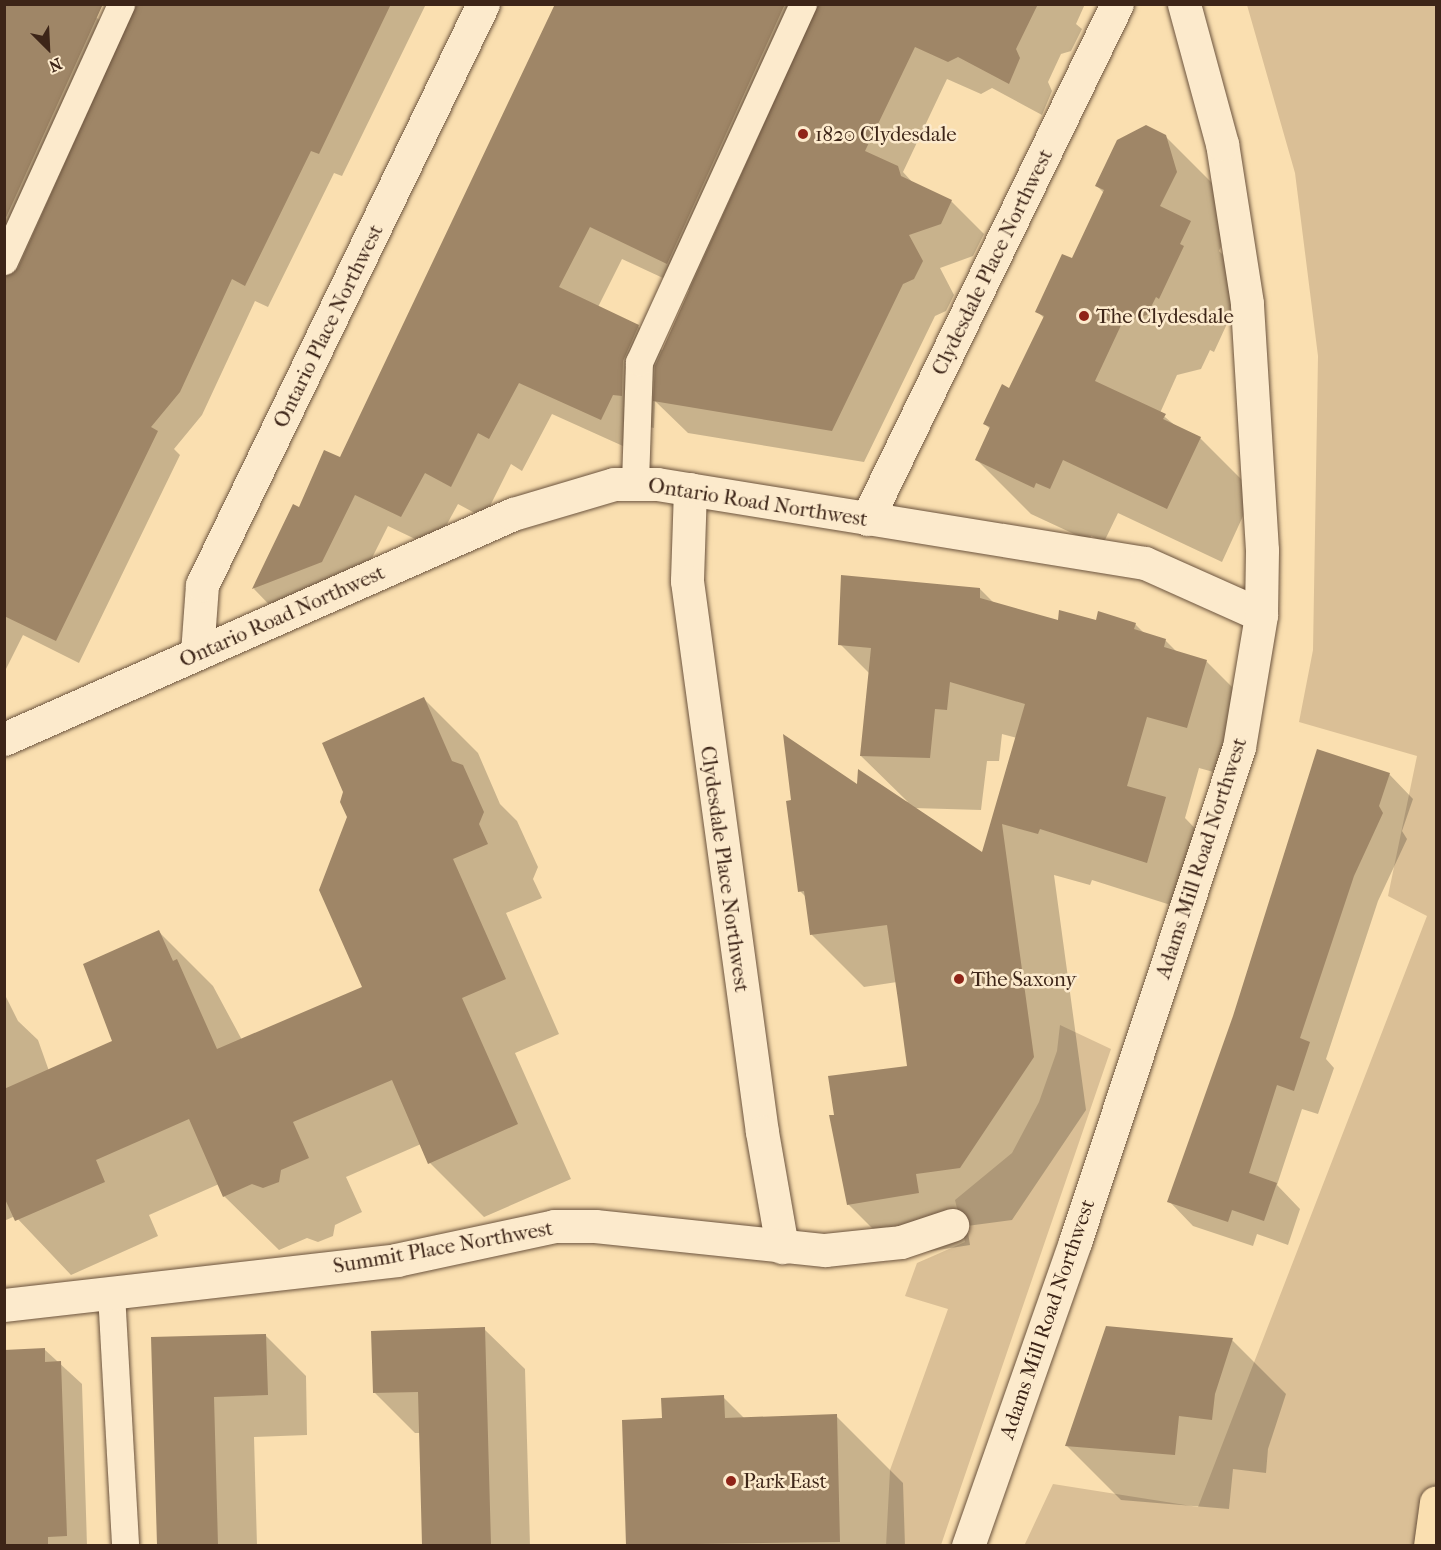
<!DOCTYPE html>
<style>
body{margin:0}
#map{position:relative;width:1441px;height:1550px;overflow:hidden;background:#fadfb0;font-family:"IM FELL French Canon",serif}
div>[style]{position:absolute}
.green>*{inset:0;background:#dabf96}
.shadow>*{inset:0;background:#0003}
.building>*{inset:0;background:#9f8667}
.roads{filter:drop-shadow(0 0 2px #6c543e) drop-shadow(0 0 2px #6c543e)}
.service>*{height:27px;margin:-13.5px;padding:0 13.5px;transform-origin:13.5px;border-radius:13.5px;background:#fceacc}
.minor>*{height:33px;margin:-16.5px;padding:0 16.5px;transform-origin:16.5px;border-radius:16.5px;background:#fceacc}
.tertiary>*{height:33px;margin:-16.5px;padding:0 16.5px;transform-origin:16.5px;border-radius:16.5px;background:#fceacc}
.primary>*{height:33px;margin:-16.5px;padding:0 16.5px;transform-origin:16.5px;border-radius:16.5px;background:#fadfb0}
.dots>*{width:16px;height:16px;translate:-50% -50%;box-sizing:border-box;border:3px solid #fceacc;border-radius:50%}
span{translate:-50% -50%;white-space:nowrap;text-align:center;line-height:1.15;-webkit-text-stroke:5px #fceacc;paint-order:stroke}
.poi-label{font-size:21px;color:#3d2518}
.left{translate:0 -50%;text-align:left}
.street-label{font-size:21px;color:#3d2518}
.frame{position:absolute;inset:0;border:6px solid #3d2518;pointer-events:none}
.north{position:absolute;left:18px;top:18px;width:60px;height:60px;-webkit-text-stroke:4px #fceacc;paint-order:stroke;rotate:156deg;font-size:16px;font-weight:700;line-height:24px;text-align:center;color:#3d2518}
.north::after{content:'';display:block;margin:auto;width:21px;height:27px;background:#3d2518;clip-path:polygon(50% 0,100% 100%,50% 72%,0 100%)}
</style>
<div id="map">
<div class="green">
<div style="clip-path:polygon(1247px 5px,1436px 5px,1436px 1545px,1024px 1546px,1053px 1484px,1198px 1507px,1427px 916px,1388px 896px,1417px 756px,1299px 722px,1313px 650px,1318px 356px,1295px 173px)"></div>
<div style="clip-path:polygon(1060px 1025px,1111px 1049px,941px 1545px,886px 1546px,890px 1470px,948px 1309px,905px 1296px,917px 1263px,965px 1242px,955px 1200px,1012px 1153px,1039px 1102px,1057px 1051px)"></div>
</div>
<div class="shadow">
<div style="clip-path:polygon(70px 4px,97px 18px,120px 40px,17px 275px,141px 4px,426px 4px,342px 176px,334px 173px,268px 307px,255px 301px,202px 415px,174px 449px,180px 455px,79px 663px,23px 635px,4px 673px,4px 97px)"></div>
<div style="clip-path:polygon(evenodd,557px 4px,1085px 4px,1076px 24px,1082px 29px,1071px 51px,1061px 54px,1048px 82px,1052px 91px,1042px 115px,992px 88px,981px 94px,947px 79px,903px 172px,914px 184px,951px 201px,984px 234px,973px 256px,940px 268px,954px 295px,946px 311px,935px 316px,864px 462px,688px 433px,655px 401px,654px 428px,645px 426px,634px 451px,552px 414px,522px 471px,511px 464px,484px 518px,458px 504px,434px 548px,388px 526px,354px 594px,285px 621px,254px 589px,293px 506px,299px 509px,341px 459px,557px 4px,622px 259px,691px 291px,663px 351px,638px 326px,598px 307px,622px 259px)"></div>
<div style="clip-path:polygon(1166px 137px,1220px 191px,1230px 227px,1219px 251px,1244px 276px,1237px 302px,1214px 352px,1210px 350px,1201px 369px,1177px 375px,1160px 413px,1177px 427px,1200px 438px,1254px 492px,1222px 562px,1118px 513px,1104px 542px,1091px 536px,1089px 541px,1031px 514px,977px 460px,991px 430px,985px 424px,1010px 390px,1044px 318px,1037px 311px,1072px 260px,1104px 193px,1097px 186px)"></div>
<div style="clip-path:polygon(evenodd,980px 589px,994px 603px,1059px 622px,1135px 624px,1145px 634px,1165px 640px,1178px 653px,1206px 661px,1258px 713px,1239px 779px,1199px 768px,1185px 818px,1217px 851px,1199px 914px,1092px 880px,1090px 885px,1054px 875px,1086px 1110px,1012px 1220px,967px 1226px,970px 1245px,900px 1256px,848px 1204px,836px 1116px,908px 1067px,897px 982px,864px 987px,812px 935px,807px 898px,800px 891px,858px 786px,908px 802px,861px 756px,870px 674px,840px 644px,980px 589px,1002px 734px,1017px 738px,983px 855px,913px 808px,981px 810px,987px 761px,999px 761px,1002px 734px)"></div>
<div style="clip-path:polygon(424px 699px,478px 753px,500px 804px,517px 821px,538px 867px,533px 879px,542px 898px,506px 913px,559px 1034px,515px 1053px,571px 1179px,484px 1217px,430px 1163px,421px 1144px,346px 1177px,362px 1212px,335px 1225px,333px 1236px,318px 1242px,307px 1238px,279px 1250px,224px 1196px,219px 1184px,149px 1215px,158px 1236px,71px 1275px,15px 1216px,4px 1221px,4px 993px,18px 1021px,38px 1040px,49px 1071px,114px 1041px,159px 932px,213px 986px,242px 1040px,364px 987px)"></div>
<div style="clip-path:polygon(1389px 774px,1413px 799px,1402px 831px,1407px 839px,1378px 901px,1326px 1059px,1334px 1068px,1318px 1114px,1302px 1109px,1277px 1185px,1300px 1209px,1288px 1245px,1257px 1234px,1253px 1246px,1193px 1226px,1169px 1201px)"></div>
<div style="clip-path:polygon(484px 1329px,525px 1369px,530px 1546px,423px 1546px,420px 1433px,415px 1433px,375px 1393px)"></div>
<div style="clip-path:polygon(265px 1335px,306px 1376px,307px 1435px,254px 1437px,257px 1546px,158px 1546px,152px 1339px)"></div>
<div style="clip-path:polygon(1232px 1340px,1286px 1394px,1268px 1449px,1266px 1473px,1233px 1469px,1229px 1509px,1121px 1500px,1067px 1446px)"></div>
<div style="clip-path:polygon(44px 1349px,82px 1384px,87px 1546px,4px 1546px,4px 1351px)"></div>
<div style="clip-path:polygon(723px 1397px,745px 1419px,836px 1416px,903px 1483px,905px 1546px,627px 1546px,623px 1422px,663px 1420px)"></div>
</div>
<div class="building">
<div style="clip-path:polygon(4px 4px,103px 4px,4px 222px)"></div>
<div style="clip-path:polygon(136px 4px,391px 4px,319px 154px,311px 151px,245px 286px,232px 279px,180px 392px,151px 427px,158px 431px,56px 641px,4px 616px,4px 277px,18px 268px)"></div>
<div style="clip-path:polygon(555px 4px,785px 4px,667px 264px,590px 227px,559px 287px,639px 325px,623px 361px,622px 396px,613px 395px,601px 420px,519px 383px,489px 439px,478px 433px,451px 487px,425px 473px,401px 517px,355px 495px,322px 562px,252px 589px,293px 504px,299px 507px,324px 450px,340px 457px)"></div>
<div style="clip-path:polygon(818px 4px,1038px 4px,1016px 49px,1020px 58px,1009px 84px,958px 57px,948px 62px,915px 47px,865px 151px,898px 166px,901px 176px,952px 200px,941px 224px,909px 235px,923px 261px,914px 279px,903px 284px,832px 431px,653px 401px,655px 366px)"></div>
<div style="clip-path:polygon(1146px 125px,1166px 135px,1177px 172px,1160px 206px,1191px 221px,1180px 244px,1184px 246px,1159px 299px,1156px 297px,1147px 315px,1123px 321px,1095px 381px,1166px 414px,1163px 419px,1201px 437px,1167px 509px,1063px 460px,1050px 489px,1036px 483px,1034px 488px,975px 460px,990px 427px,983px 424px,1002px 384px,1009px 388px,1044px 316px,1035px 312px,1062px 254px,1072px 258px,1104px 190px,1095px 186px,1117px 140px)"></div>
<div style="clip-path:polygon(841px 575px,980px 588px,980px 598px,1058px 620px,1059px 610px,1096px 620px,1098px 611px,1136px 623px,1134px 629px,1166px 639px,1164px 647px,1207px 660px,1187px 728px,1147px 717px,1127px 786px,1166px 797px,1147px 863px,1040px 829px,1038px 834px,1002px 824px,1034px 1057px,960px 1168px,916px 1174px,919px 1193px,847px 1205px,829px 1115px,834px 1115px,828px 1076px,907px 1066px,898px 1000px,887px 925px,810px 935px,804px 891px,798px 892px,786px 801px,791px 800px,783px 734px,857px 784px,858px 769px,982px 852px,1025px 704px,950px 682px,947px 710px,935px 709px,930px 758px,860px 756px,871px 648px,838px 645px)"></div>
<div style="clip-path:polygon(424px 697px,452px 761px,463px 765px,484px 812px,479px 824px,488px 844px,453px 859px,506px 979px,462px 998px,518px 1124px,428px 1164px,392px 1080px,293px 1122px,309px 1158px,281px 1170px,279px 1182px,263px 1188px,252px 1184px,223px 1197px,189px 1119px,96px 1160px,105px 1182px,15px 1221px,4px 1197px,4px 1089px,112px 1041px,83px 964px,159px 930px,173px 961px,177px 959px,217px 1049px,362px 987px,319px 890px,347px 817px,340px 802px,343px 792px,322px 743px)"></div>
<div style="clip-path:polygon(1317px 749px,1390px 773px,1379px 806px,1383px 813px,1354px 876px,1300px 1038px,1310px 1042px,1294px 1091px,1277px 1085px,1249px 1173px,1277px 1183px,1264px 1221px,1232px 1210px,1228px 1222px,1167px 1202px,1233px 1016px)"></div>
<div style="clip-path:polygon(1106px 1326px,1233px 1338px,1215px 1394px,1212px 1420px,1179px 1416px,1175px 1455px,1065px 1446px)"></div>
<div style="clip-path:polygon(485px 1327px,491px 1545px,422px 1545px,418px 1392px,373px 1393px,371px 1331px)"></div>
<div style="clip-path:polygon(266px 1334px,268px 1395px,214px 1397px,218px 1545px,157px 1545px,151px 1337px)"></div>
<div style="clip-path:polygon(45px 1348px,45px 1362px,61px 1361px,67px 1536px,48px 1537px,48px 1545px,4px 1545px,4px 1350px)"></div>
<div style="clip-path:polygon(724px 1395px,725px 1418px,837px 1414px,840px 1542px,626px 1545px,622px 1420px,662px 1418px,661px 1398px)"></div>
</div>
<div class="roads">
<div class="service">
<div style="left:4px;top:261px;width:282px;rotate:-65.5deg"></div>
<div style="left:635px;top:482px;width:120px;rotate:-88.1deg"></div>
<div style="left:639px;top:362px;width:394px;rotate:-65.4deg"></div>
<div style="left:111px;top:1293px;width:253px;rotate:86.8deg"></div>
</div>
<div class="minor">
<div style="left:690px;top:489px;width:92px;rotate:91.9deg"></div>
<div style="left:687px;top:581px;width:556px;rotate:82.25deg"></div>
<div style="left:762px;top:1132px;width:117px;rotate:80.1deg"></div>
<div style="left:867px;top:519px;width:572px;rotate:-64.11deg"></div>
<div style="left:197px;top:653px;width:68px;rotate:-85.8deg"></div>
<div style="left:202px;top:585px;width:645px;rotate:-64.19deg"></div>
<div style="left:4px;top:739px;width:557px;rotate:-23.85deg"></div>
<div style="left:513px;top:514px;width:105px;rotate:-16.5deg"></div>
<div style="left:614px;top:484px;width:43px"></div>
<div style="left:657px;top:484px;width:494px;rotate:9.2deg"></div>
<div style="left:1145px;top:563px;width:127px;rotate:24.1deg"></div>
<div style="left:4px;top:1305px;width:395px;rotate:-6.5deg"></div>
<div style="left:396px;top:1260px;width:162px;rotate:-12.1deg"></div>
<div style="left:554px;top:1226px;width:41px"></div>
<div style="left:595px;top:1226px;width:231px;rotate:6deg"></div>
<div style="left:825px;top:1250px;width:76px;rotate:-6deg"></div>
<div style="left:901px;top:1242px;width:54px;rotate:-18.4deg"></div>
</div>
<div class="tertiary">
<div style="left:968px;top:1546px;width:322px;rotate:-70.6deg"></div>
<div style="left:1075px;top:1242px;width:521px;rotate:-71.67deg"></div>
<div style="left:1239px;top:747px;width:134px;rotate:-80.5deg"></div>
<div style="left:1261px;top:615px;width:65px;rotate:-89.1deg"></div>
<div style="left:1262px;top:550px;width:247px;rotate:-93.5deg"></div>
<div style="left:1247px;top:303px;width:161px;rotate:-98.9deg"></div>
<div style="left:1222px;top:144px;width:145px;rotate:-105.2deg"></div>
</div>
<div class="primary">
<div style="left:1430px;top:1546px;width:44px;rotate:-82.2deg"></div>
</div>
</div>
<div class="dots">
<div style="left:803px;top:134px;background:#8f2418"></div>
<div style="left:1084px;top:316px;background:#8f2418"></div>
<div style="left:959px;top:979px;background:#8f2418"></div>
<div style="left:731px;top:1481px;background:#8f2418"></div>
</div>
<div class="poi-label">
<span class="left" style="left:815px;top:134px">1820 Clydesdale</span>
<span class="left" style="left:1096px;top:316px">The Clydesdale</span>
<span class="left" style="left:971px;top:979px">The Saxony</span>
<span class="left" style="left:743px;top:1481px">Park East</span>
</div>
<div class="street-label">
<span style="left:992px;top:262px;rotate:-64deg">Clydesdale Place Northwest</span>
<span style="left:328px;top:326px;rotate:-64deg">Ontario Place Northwest</span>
<span style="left:758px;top:502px;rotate:9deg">Ontario Road Northwest</span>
<span style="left:282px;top:616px;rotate:-24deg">Ontario Road Northwest</span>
<span style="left:1201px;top:858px;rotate:-72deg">Adams Mill Road Northwest</span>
<span style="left:725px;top:869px;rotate:82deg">Clydesdale Place Northwest</span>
<span style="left:443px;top:1247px;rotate:-10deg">Summit Place Northwest</span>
<span style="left:1047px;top:1319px;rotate:-71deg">Adams Mill Road Northwest</span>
</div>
<div class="frame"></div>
<div class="north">N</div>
</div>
